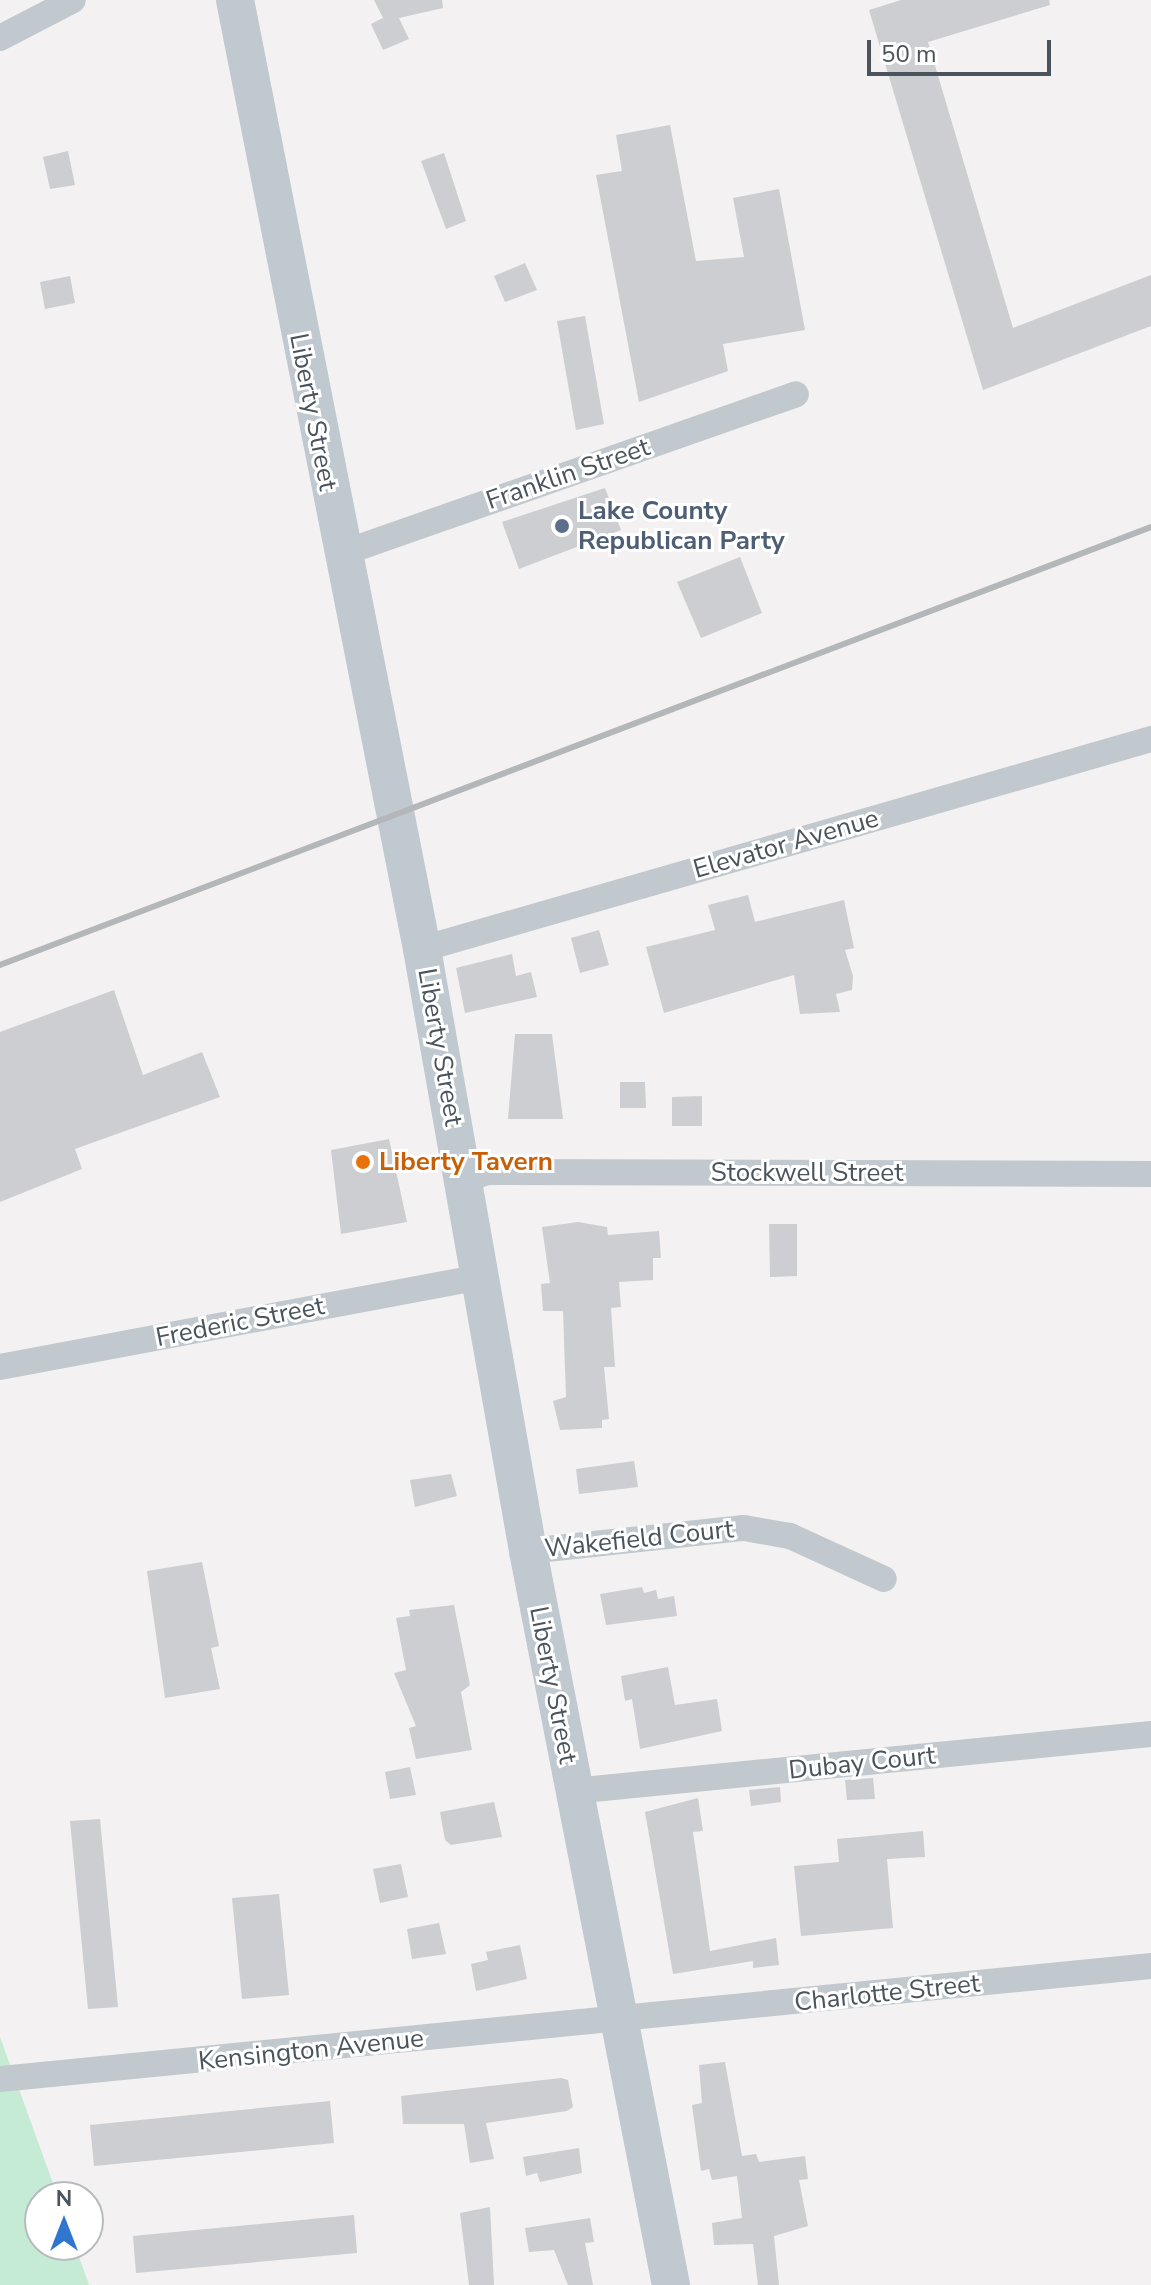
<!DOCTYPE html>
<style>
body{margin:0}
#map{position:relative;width:1151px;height:2285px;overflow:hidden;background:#f3f1f2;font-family:"Nunito Sans",sans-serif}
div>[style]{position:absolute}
.green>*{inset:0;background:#c6ebd4}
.building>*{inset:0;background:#ccced2}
.street>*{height:26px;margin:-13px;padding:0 13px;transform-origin:13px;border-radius:13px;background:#c1c8ce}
.secondary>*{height:38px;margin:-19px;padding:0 19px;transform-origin:19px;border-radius:19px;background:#c0c8d0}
.rail>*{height:6px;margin:-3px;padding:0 3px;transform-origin:3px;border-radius:3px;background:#b4b7ba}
.dots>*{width:22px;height:22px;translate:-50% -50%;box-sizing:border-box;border:4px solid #fff;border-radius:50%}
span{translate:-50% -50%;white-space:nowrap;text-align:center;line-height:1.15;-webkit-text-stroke:6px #fff;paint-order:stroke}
.street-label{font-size:26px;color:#4b545c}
.service-label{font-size:26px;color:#4e5e75;font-weight:700}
.left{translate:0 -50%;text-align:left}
.food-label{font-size:26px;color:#c56008;font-weight:700}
.north{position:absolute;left:24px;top:2181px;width:80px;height:80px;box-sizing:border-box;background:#fff;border:2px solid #b7bbbe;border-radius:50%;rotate:0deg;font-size:22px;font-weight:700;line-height:32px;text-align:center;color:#4b545c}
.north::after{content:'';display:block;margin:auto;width:28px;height:36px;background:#3176ce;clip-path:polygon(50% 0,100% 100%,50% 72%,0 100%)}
.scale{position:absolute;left:867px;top:40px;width:184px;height:36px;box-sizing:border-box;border:4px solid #4b545c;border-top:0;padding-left:10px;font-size:24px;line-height:28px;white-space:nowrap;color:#4b545c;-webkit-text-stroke:6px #fff;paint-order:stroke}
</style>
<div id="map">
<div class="green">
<div style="clip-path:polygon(0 2037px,58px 2197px,40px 2197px,40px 2245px,75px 2245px,89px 2285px,0 2285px)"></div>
</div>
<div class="building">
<div style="clip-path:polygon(374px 0,442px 0,443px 8px,399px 18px,409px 39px,383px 50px,371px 24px,383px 18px)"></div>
<div style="clip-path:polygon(901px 0,1049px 0,1050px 5px,928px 42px,1013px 328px,1151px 275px,1151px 326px,983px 390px,869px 10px)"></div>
<div style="clip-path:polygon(670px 125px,696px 261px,744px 257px,733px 198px,779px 189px,805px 330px,723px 344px,728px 371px,639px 402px,596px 175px,622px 171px,616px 135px)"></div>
<div style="clip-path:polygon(68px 151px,75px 185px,50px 189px,43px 157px)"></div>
<div style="clip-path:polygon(444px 153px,466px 221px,446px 229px,421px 161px)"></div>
<div style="clip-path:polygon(525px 263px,537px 290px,505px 302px,494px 276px)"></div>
<div style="clip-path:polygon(70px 276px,75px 303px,45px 309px,40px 282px)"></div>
<div style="clip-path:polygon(585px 316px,604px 424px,576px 430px,557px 321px)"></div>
<div style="clip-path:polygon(605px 488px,621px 530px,519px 569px,502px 522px)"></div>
<div style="clip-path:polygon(740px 557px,762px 613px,701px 638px,677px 582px)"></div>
<div style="clip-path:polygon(748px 895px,755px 922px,844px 900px,854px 948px,845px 950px,853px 976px,852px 990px,836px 994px,840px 1012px,800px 1014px,794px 975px,664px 1013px,646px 947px,715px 930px,708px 905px)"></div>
<div style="clip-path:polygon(599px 930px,609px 965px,580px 973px,571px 938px)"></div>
<div style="clip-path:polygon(512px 954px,516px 976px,531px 972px,537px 997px,465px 1013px,456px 968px)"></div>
<div style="clip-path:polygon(114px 990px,143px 1075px,202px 1052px,220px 1097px,75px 1149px,82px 1169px,0 1202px,0 1032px)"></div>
<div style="clip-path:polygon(515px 1034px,552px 1034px,563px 1119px,508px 1119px)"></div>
<div style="clip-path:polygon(620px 1082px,645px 1082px,646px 1108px,620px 1108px)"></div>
<div style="clip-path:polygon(702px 1096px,702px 1126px,672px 1126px,672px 1097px)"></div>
<div style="clip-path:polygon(389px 1139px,407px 1222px,341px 1234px,331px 1150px)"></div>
<div style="clip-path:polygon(578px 1222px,607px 1227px,608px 1235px,659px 1231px,661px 1258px,653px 1258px,653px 1280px,619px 1282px,621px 1307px,611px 1308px,615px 1367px,604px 1367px,609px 1419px,602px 1420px,602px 1428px,560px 1430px,553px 1401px,566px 1397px,563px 1311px,543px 1311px,541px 1284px,550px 1283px,542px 1227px)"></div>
<div style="clip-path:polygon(769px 1224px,797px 1224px,797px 1276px,770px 1277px)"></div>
<div style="clip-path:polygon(634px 1461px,638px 1487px,579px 1494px,576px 1469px)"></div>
<div style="clip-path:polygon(451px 1474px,457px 1496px,415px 1507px,410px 1480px)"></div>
<div style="clip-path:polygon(202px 1562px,219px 1646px,211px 1648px,220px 1689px,165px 1698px,147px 1571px)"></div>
<div style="clip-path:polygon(642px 1587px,644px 1593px,656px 1590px,658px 1599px,674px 1596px,677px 1616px,606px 1625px,600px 1594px)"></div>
<div style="clip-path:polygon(454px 1605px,470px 1685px,461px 1692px,472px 1750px,416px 1759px,409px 1728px,416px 1726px,394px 1673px,406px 1670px,396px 1618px,410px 1616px,409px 1610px)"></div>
<div style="clip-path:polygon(668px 1667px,675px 1705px,717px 1699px,722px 1731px,640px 1749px,632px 1699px,625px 1701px,621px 1676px)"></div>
<div style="clip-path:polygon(410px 1767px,416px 1795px,390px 1799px,385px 1772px)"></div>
<div style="clip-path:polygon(873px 1778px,875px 1799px,847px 1800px,845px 1780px)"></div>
<div style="clip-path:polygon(780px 1787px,781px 1802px,751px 1806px,749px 1790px)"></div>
<div style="clip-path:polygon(698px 1798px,703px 1831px,693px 1832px,710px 1951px,776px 1938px,779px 1965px,753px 1968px,753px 1961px,673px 1974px,645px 1812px)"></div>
<div style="clip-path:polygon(494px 1802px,502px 1837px,451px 1845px,445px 1840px,440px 1812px)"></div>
<div style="clip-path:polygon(100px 1819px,118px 2007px,88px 2009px,70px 1821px)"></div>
<div style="clip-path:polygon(923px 1831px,925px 1857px,887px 1859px,893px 1928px,801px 1936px,794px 1866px,839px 1862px,837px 1839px)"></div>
<div style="clip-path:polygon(401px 1864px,408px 1897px,380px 1903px,373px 1869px)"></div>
<div style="clip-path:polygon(279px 1894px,289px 1995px,242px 1999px,232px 1898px)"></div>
<div style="clip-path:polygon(439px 1923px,446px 1954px,412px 1959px,407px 1929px)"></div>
<div style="clip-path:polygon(520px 1945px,527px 1979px,476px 1991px,471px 1964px,488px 1960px,486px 1952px)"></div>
<div style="clip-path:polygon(725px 2062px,742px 2156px,756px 2154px,759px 2162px,805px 2156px,808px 2179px,799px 2180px,808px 2226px,774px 2236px,779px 2285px,758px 2285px,753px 2244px,714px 2245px,712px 2223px,742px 2218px,737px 2176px,712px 2180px,709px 2169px,701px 2171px,692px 2105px,702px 2103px,699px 2065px)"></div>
<div style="clip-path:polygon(561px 2078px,568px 2080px,573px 2107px,567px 2111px,486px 2123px,494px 2159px,470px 2163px,464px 2124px,403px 2124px,401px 2096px)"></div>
<div style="clip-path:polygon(330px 2101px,334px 2143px,94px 2166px,90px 2125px)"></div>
<div style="clip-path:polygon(579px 2148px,582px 2173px,540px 2182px,537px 2173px,526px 2176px,523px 2157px)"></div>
<div style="clip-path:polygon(490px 2207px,494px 2285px,469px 2285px,460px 2213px)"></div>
<div style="clip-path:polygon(354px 2215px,357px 2253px,136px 2273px,133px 2236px)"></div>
<div style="clip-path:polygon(590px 2218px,594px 2242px,585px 2243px,593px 2285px,568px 2285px,554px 2250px,529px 2252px,525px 2228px)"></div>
</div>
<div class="street">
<div style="left:0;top:38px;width:82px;rotate:-27.5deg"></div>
<div style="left:340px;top:554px;width:483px;rotate:-19.3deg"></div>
<div style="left:422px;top:949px;width:759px;rotate:-16.07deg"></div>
<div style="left:464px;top:1180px;width:24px;rotate:-19deg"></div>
<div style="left:487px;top:1172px;width:664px;rotate:0.17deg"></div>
<div style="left:0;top:1367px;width:488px;rotate:-10.6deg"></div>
<div style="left:528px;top:1551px;width:217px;rotate:-6.1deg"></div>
<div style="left:744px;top:1528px;width:47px;rotate:9.9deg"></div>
<div style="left:790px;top:1536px;width:103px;rotate:24.6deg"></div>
<div style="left:573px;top:1791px;width:581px;rotate:-5.63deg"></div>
<div style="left:0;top:2079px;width:1157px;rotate:-5.61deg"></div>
</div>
<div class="secondary">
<div style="left:235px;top:0;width:967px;rotate:78.85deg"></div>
<div style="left:422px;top:949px;width:611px;rotate:80.01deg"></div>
<div style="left:528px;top:1551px;width:748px;rotate:78.98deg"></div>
</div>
<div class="rail">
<div style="left:0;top:965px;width:1232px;rotate:-20.83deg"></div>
</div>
<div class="dots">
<div style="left:562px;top:526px;background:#5c6f8a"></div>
<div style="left:363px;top:1162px;background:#e8710a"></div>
</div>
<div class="street-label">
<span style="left:313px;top:412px;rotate:79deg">Liberty Street</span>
<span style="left:568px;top:474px;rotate:-19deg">Franklin Street</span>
<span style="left:786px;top:844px;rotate:-16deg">Elevator Avenue</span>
<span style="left:440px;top:1047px;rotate:80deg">Liberty Street</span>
<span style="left:807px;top:1173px">Stockwell Street</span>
<span style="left:240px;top:1322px;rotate:-11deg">Frederic Street</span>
<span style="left:639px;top:1539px;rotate:-6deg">Wakefield Court</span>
<span style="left:553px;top:1685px;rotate:79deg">Liberty Street</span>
<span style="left:862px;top:1763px;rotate:-6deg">Dubay Court</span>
<span style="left:887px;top:1993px;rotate:-6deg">Charlotte Street</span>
<span style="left:311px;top:2050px;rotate:-6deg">Kensington Avenue</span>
</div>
<div class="service-label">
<span class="left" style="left:578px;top:526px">Lake County<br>Republican Party</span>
</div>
<div class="food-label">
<span class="left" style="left:379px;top:1162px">Liberty Tavern</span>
</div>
<div class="north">N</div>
<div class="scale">50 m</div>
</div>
